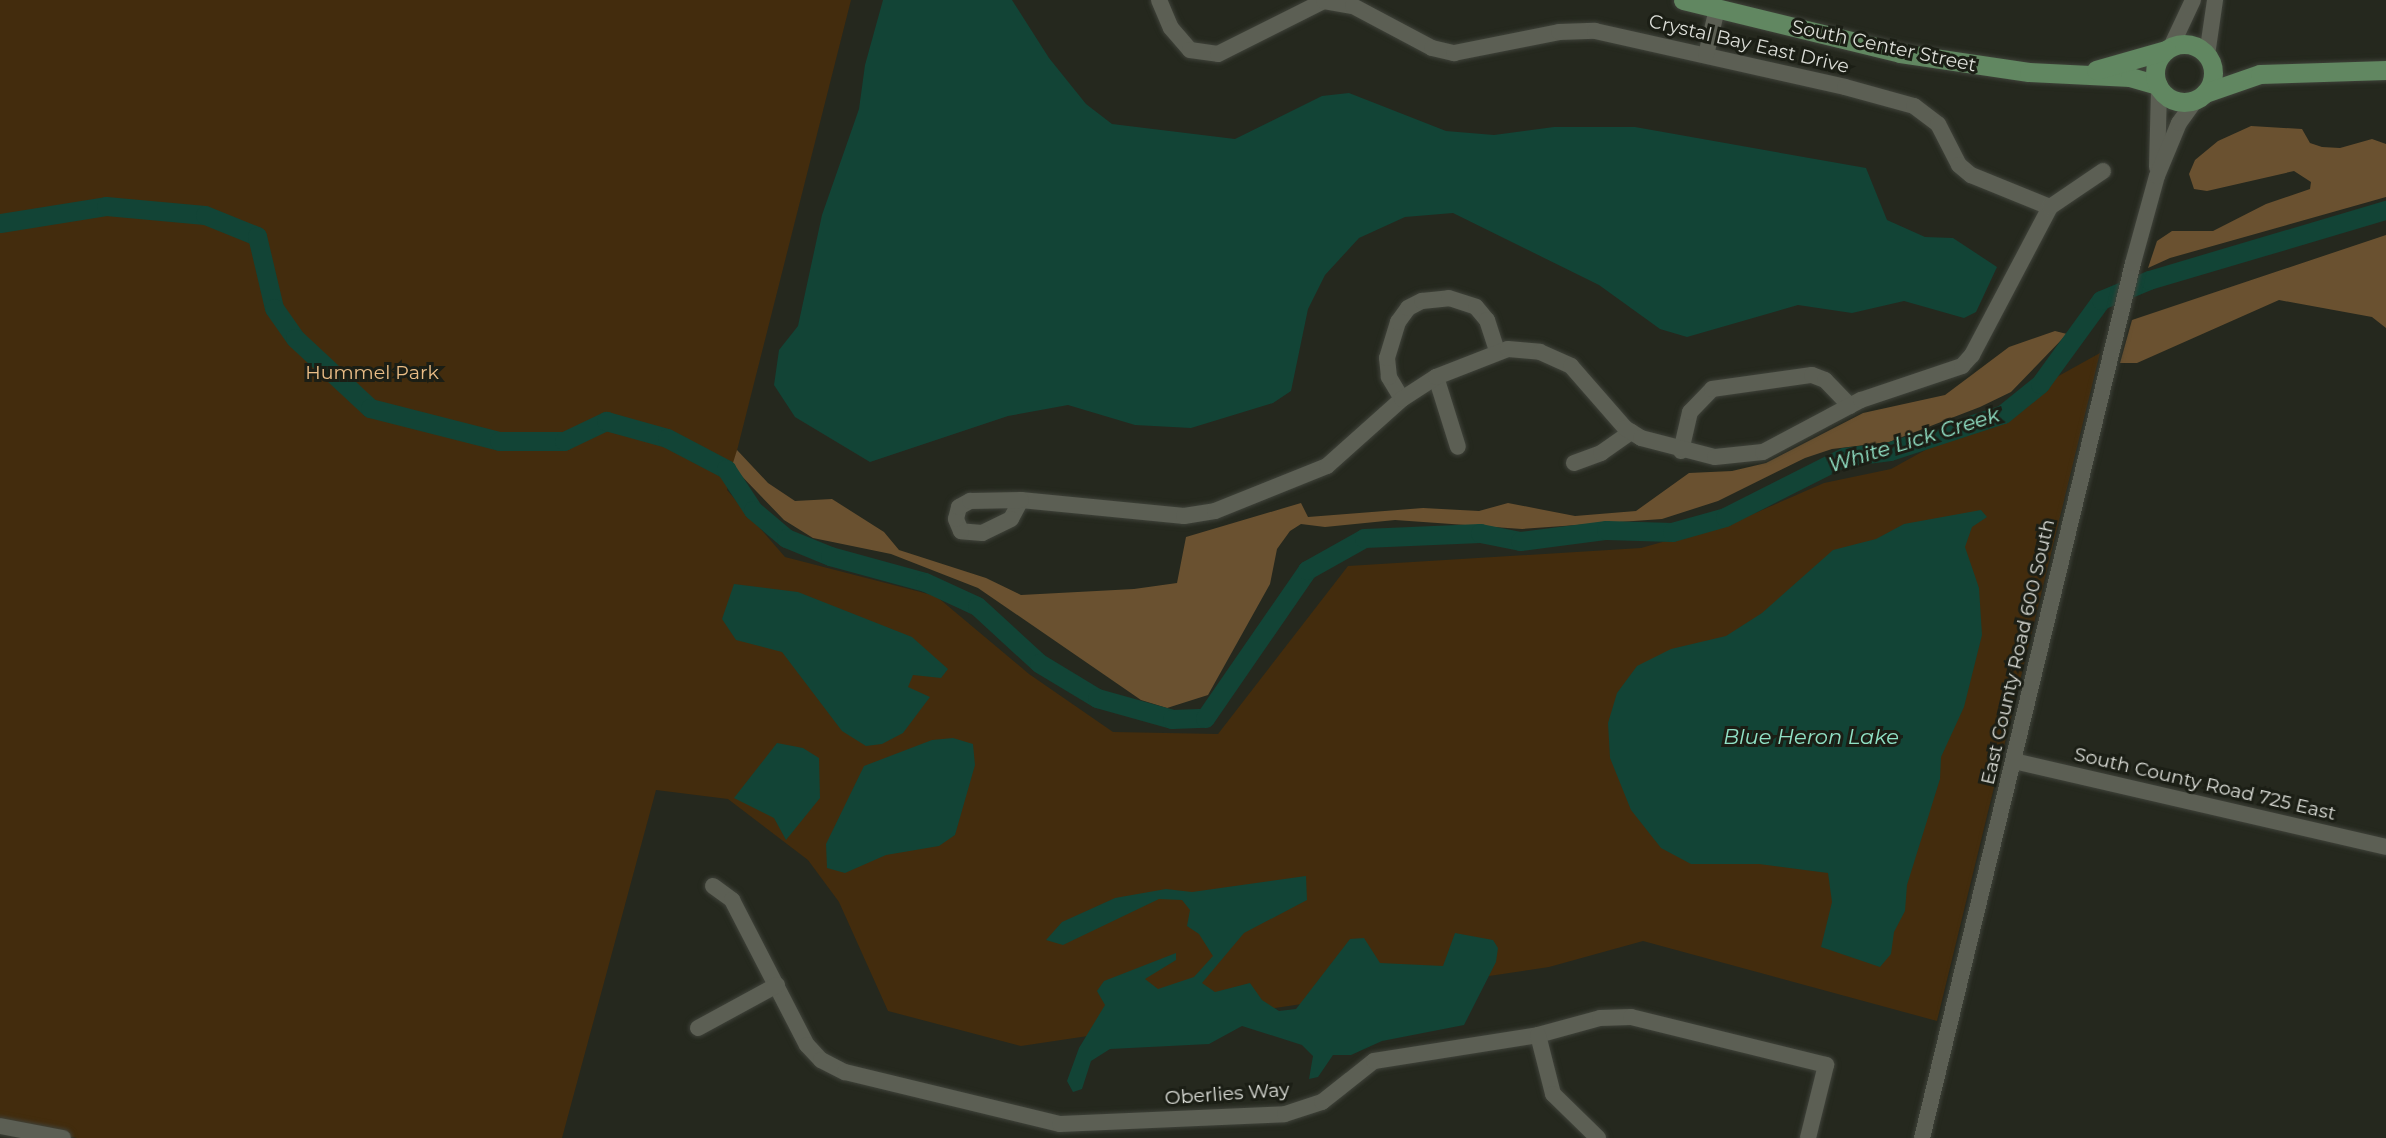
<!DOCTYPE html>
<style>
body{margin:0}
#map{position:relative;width:2386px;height:1138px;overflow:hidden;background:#25281e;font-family:Montserrat,sans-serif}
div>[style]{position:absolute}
.green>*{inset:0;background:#432c0d}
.forest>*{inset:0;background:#6a5130}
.water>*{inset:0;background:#124436}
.river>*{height:19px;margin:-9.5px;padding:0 9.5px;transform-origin:9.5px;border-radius:9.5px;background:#124436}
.roads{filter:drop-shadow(0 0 2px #3f423a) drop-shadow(0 0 2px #3f423a)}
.minor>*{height:16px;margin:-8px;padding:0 8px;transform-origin:8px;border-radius:8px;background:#5c5f54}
.major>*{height:19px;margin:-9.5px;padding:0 9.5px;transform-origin:9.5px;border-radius:9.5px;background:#618761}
.major>.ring{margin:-9.5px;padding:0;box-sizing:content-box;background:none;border:19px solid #618761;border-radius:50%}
span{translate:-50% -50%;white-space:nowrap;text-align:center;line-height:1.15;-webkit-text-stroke:6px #1b1e15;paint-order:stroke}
.street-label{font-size:19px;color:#dcded8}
.park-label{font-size:19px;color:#eabd86}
.water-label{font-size:21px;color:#91e2c6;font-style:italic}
</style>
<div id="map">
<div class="green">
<div style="clip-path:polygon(0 0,851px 0,727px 490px,785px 557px,936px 596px,1029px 674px,1113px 732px,1218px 734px,1348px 566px,1641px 548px,1737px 521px,1824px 483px,1891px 469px,2100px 353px,1937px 1021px,1643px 941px,1549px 967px,1021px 1046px,888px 1011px,839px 902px,808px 860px,728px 799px,656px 790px,562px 1138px,77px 1138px,0 1125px)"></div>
</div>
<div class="forest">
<div style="clip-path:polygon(2251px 126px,2302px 129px,2310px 143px,2322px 147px,2340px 148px,2372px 139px,2386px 144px,2386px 197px,2170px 258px,2148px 268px,2157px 241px,2172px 231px,2213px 231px,2266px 204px,2310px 189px,2311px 182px,2294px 171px,2207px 191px,2194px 189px,2189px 174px,2195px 160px,2218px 141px)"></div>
<div style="clip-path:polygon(2386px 235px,2386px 328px,2372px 317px,2279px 300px,2137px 363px,2120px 363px,2132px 320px)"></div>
<div style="clip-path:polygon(2055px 331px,2067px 334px,2011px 392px,1980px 407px,1889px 442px,1832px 449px,1805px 458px,1718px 501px,1662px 519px,1522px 529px,1395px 520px,1325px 527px,1301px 524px,1290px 531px,1277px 549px,1270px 584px,1208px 695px,1167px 708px,1141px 700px,978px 588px,891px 554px,813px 538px,784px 520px,732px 466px,737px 450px,768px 483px,795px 501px,832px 499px,884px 532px,899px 550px,986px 578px,1021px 595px,1134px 589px,1177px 583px,1186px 537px,1301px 503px,1308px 517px,1423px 508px,1479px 511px,1508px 503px,1575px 516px,1636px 511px,1689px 473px,1732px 471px,1766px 463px,1863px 413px,1945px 395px,2009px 347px)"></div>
</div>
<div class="water">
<div style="clip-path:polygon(883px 0,1012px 0,1049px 58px,1086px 104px,1112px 124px,1235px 139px,1322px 96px,1349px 93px,1446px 131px,1494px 135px,1554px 127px,1635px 127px,1866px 168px,1887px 220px,1925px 237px,1953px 238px,1997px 267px,1976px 312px,1964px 318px,1904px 301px,1852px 313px,1798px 305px,1687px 337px,1660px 329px,1599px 285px,1453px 213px,1405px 217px,1359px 238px,1325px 275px,1308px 309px,1291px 391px,1273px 403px,1191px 428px,1135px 425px,1068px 405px,1008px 416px,870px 462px,795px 417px,774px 385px,779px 350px,798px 326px,822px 215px,859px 109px,865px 65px)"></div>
<div style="clip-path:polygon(1981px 510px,1987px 517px,1972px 527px,1965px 547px,1979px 588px,1982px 635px,1964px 707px,1941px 757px,1940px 779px,1907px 885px,1905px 911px,1894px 932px,1891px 954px,1880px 967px,1821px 947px,1832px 902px,1828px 873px,1759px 864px,1691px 864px,1661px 848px,1631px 810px,1610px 758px,1608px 723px,1617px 693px,1637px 666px,1671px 649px,1726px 636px,1762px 613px,1833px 550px,1876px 539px,1904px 524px)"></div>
<div style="clip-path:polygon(734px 584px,798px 592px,912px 637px,948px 669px,941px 678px,913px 675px,908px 687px,930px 697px,903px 733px,882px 744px,866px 746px,842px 731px,782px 652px,736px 640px,722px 619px)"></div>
<div style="clip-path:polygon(953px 738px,973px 744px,975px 765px,955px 835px,939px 846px,886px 855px,845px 873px,827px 868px,826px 844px,864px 766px,932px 740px)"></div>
<div style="clip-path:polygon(777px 743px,803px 748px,819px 758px,820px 798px,786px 840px,774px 818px,734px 798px)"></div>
<div style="clip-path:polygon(1306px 876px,1307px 900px,1244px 933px,1202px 983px,1215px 992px,1250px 983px,1262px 1000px,1279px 1011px,1296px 1009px,1350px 939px,1364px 938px,1380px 963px,1443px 966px,1455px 933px,1493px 940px,1498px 948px,1496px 962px,1464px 1025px,1382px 1041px,1351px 1055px,1333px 1055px,1318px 1077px,1309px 1079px,1313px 1056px,1302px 1045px,1242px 1026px,1209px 1044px,1110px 1049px,1091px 1061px,1082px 1089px,1073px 1092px,1067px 1081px,1079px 1048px,1105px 1005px,1097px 991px,1104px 981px,1176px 953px,1176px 960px,1145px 979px,1158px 989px,1194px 977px,1213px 956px,1199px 934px,1187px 926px,1190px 910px,1182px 900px,1159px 899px,1063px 945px,1046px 940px,1062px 922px,1115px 898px,1166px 889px,1192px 892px)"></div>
</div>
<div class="river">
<div style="left:0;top:223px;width:107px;rotate:-9.1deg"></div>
<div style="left:106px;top:206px;width:99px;rotate:5.2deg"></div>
<div style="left:205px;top:215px;width:56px;rotate:22deg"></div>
<div style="left:257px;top:236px;width:74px;rotate:76.7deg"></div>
<div style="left:274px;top:308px;width:37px;rotate:55deg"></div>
<div style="left:295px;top:338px;width:103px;rotate:43deg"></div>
<div style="left:370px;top:408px;width:133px;rotate:14.3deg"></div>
<div style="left:499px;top:441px;width:65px"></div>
<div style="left:564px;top:441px;width:47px;rotate:-25.5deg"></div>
<div style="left:606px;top:421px;width:63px;rotate:15.6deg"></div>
<div style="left:667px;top:438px;width:67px;rotate:27.7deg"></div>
<div style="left:726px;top:469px;width:49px;rotate:56.6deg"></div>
<div style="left:753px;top:510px;width:43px;rotate:40.3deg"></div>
<div style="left:786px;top:538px;width:48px;rotate:22.2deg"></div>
<div style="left:830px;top:556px;width:98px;rotate:15.3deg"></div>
<div style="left:925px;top:582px;width:57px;rotate:24.8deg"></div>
<div style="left:977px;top:606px;width:84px;rotate:42.6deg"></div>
<div style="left:1039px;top:663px;width:68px;rotate:31.1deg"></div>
<div style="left:1097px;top:698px;width:78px;rotate:15.6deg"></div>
<div style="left:1172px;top:719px;width:33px;rotate:-2deg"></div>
<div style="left:1205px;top:718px;width:180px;rotate:-55.4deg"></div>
<div style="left:1307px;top:570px;width:65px;rotate:-29.3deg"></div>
<div style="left:1364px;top:538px;width:116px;rotate:-2.5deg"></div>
<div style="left:1480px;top:533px;width:41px;rotate:11.3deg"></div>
<div style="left:1520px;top:541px;width:87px;rotate:-7.3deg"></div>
<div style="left:1606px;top:530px;width:66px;rotate:1.7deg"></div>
<div style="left:1672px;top:532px;width:55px;rotate:-15.8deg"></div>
<div style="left:1725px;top:517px;width:133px;rotate:-26.8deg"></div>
<div style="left:1844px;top:457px;width:46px;rotate:-7.4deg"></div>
<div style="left:1890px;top:451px;width:119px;rotate:-18.1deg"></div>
<div style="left:2003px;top:414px;width:48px;rotate:-39deg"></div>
<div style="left:2040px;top:384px;width:104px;rotate:-54deg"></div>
<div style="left:2101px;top:300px;width:52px;rotate:-22.6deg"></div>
<div style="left:2149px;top:280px;width:247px;rotate:-16.5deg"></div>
</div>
<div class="roads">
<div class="minor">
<div style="left:1159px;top:0;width:30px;rotate:67deg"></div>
<div style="left:1171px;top:28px;width:29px;rotate:49deg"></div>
<div style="left:1190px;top:50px;width:28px;rotate:8deg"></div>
<div style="left:1218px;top:54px;width:119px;rotate:-26.6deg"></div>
<div style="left:1324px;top:1px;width:29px;rotate:10deg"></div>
<div style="left:1353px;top:6px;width:89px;rotate:28deg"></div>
<div style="left:1432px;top:48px;width:23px;rotate:13deg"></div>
<div style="left:1454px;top:53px;width:107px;rotate:-11.3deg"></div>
<div style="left:1559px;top:32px;width:36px;rotate:-2deg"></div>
<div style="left:1595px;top:31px;width:256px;rotate:12.6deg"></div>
<div style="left:1845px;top:87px;width:72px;rotate:15.4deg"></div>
<div style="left:1914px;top:106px;width:30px;rotate:37deg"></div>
<div style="left:1938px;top:124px;width:46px;rotate:62.9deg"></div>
<div style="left:1959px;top:165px;width:16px;rotate:40deg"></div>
<div style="left:1971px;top:175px;width:85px;rotate:22.1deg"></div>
<div style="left:2171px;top:47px;width:52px;rotate:-64.9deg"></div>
<div style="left:1706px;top:55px;width:47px;rotate:-76.6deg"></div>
<div style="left:2207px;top:55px;width:56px;rotate:-81.7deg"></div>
<div style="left:2157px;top:167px;width:79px;rotate:-88.5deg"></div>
<div style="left:1436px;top:377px;width:73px;rotate:72.6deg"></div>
<div style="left:1402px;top:399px;width:26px;rotate:-121deg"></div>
<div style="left:1389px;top:377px;width:19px;rotate:-96deg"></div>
<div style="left:1387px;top:358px;width:38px;rotate:-73deg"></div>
<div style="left:1398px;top:322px;width:17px;rotate:-54deg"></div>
<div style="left:1408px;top:308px;width:16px;rotate:-27deg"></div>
<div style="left:1422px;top:301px;width:27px;rotate:-6deg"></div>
<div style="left:1449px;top:298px;width:28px;rotate:18deg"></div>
<div style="left:1476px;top:307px;width:17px;rotate:50deg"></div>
<div style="left:1487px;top:320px;width:33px;rotate:72deg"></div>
<div style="left:1681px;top:451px;width:40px;rotate:-77deg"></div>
<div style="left:1690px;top:412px;width:32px;rotate:-46deg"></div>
<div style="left:1712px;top:389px;width:101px;rotate:-8deg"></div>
<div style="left:1812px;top:375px;width:14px;rotate:21deg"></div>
<div style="left:1825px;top:380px;width:36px;rotate:46deg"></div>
<div style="left:1574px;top:463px;width:29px;rotate:-20deg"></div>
<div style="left:1601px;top:453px;width:37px;rotate:-35deg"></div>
<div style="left:1021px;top:500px;width:164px;rotate:5.6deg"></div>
<div style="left:1184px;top:516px;width:31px;rotate:-9deg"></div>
<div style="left:1215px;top:511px;width:121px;rotate:-21.9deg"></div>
<div style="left:1327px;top:466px;width:101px;rotate:-41.8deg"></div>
<div style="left:1402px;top:399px;width:40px;rotate:-32.9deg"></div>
<div style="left:1436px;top:377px;width:77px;rotate:-21.3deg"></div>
<div style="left:1508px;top:349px;width:32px;rotate:5deg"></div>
<div style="left:1540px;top:352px;width:34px;rotate:24deg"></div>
<div style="left:1571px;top:366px;width:82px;rotate:48.9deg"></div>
<div style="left:1625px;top:428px;width:19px;rotate:32deg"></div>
<div style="left:1641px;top:438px;width:76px;rotate:14.4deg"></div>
<div style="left:1715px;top:457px;width:48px;rotate:-5.9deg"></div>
<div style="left:1763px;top:452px;width:111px;rotate:-28deg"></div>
<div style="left:1861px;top:400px;width:107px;rotate:-18.6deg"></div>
<div style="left:1962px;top:366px;width:15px;rotate:-48deg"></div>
<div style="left:1972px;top:355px;width:167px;rotate:-62.2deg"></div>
<div style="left:2050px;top:207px;width:64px;rotate:-34.2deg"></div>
<div style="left:1021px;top:500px;width:21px;rotate:118deg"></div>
<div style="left:1011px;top:519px;width:32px;rotate:154deg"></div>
<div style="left:982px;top:533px;width:21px;rotate:-175deg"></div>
<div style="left:961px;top:531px;width:13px;rotate:-113deg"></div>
<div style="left:956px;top:519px;width:12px;rotate:-76deg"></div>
<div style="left:959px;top:507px;width:13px;rotate:-29deg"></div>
<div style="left:970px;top:501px;width:51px;rotate:-1.1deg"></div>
<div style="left:2014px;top:761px;width:382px;rotate:13deg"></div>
<div style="left:713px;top:886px;width:24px;rotate:36deg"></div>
<div style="left:732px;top:900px;width:163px;rotate:62.7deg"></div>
<div style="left:807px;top:1045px;width:21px;rotate:47deg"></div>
<div style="left:821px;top:1060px;width:27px;rotate:27deg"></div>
<div style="left:845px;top:1072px;width:221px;rotate:13.6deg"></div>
<div style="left:1060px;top:1124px;width:225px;rotate:-2.5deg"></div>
<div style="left:1285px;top:1114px;width:39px;rotate:-18deg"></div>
<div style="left:1322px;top:1102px;width:66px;rotate:-38.3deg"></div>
<div style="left:1374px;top:1061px;width:166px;rotate:-9deg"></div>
<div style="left:1538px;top:1035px;width:64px;rotate:-15.3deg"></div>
<div style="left:1600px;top:1018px;width:31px;rotate:-2deg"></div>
<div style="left:1631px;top:1017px;width:201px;rotate:13.8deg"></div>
<div style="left:1826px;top:1065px;width:75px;rotate:103.9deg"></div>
<div style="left:698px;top:1028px;width:90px;rotate:-28.6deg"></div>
<div style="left:1538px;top:1035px;width:61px;rotate:75.7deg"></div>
<div style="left:1553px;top:1094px;width:63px;rotate:44.4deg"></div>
<div style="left:0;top:1126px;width:64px;rotate:10.8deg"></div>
<div style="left:1922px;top:1138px;width:900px;rotate:-76.44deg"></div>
<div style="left:2133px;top:263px;width:90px;rotate:-74.6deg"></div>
<div style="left:2157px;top:176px;width:57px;rotate:-67.5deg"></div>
<div style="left:2179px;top:123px;width:31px;rotate:-54deg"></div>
</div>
<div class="major">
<div style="left:1683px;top:0;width:223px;rotate:13.7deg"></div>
<div style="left:1900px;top:53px;width:130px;rotate:8.4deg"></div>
<div style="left:2029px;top:72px;width:101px;rotate:2.8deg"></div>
<div style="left:2130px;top:77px;width:29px;rotate:16deg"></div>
<div class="ring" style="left:2155px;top:44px;width:39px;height:39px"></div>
<div style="left:2096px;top:70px;width:73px;rotate:-15.9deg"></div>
<div style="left:2205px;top:93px;width:58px;rotate:-19.1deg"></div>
<div style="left:2260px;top:74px;width:126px;rotate:-1.8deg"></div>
</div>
</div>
<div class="street-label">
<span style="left:1749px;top:44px;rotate:13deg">Crystal Bay East Drive</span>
<span style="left:1884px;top:46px;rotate:12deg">South Center Street</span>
<span style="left:2018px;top:652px;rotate:-77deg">East County Road 600 South</span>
<span style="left:2205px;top:784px;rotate:13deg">South County Road 725 East</span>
<span style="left:1227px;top:1094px;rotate:-4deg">Oberlies Way</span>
</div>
<div class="park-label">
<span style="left:372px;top:373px">Hummel Park</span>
</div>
<div class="water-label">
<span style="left:1914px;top:440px;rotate:-17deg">White Lick Creek</span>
<span style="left:1811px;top:737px">Blue Heron Lake</span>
</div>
</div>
